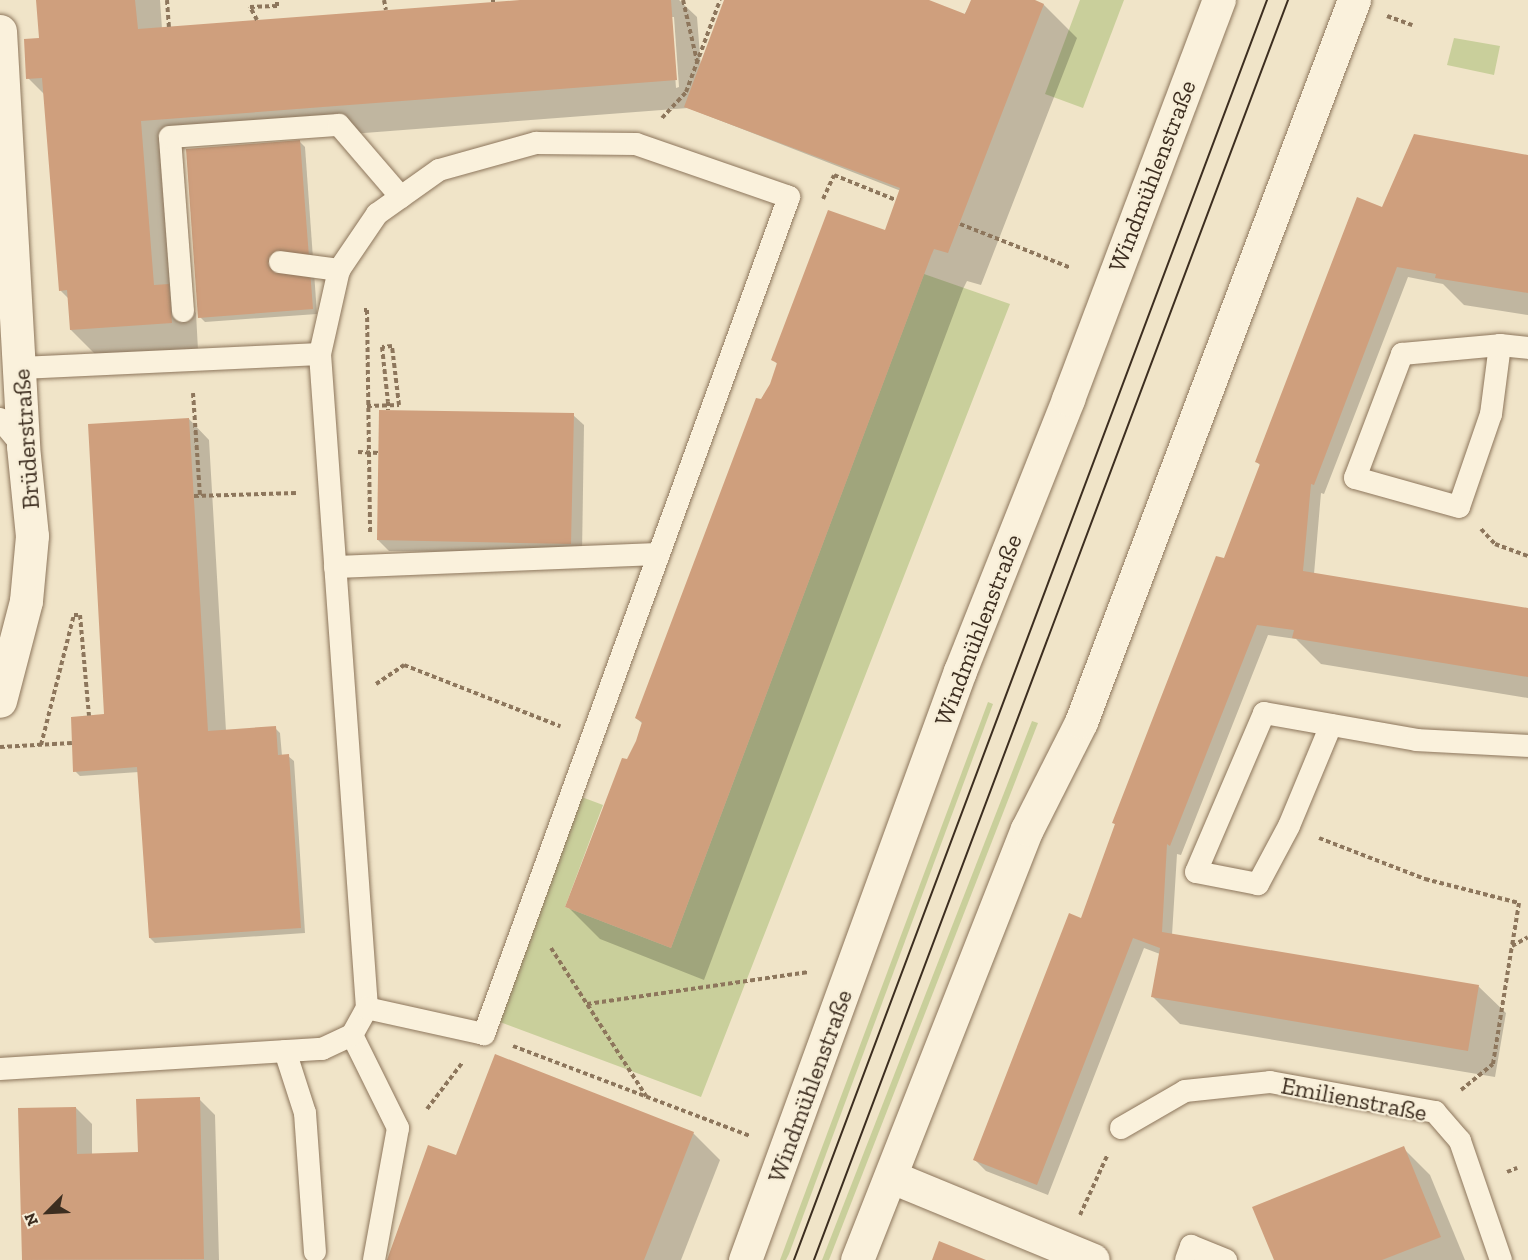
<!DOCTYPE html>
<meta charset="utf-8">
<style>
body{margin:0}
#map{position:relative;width:1528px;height:1260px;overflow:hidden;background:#f0e4c8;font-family:"Zilla Slab",serif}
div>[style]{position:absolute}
.green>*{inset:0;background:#c9cf9b}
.shadow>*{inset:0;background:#0003}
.building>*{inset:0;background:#cf9f7d}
.path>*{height:4px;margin-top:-2px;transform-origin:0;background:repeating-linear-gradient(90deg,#8d765c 0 4.5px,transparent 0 7.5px)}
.roads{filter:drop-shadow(0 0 2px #8d765c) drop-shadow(0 0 2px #8d765c)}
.service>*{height:22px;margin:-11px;padding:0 11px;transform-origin:11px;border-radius:11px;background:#faf1dc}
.minor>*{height:33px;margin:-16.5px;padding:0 16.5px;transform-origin:16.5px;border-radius:16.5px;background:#faf1dc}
.secondary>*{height:33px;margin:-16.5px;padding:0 16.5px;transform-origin:16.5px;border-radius:16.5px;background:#faf1dc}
.tram>*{height:1.5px;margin:-0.75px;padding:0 0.75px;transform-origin:0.75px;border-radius:0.75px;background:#3d2e20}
.path-bridge>*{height:4px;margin-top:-2px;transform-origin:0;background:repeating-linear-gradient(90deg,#8d765c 0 4.5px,transparent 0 7.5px)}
span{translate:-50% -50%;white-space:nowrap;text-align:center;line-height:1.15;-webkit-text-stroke:4.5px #f7eed8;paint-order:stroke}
.street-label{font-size:24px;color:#3d2e20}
.north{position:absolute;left:18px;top:1182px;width:60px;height:60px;-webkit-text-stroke:4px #f7eed8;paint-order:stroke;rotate:246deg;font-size:16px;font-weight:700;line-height:24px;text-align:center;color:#3d2e20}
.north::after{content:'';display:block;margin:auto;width:21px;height:27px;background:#3d2e20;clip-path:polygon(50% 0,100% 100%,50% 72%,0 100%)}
</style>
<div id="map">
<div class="green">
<div style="clip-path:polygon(1080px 0,1124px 0,1083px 108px,1045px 94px)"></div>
<div style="clip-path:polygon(1454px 38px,1500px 46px,1494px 75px,1447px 65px)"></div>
<div style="clip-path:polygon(924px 274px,1010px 304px,701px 1097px,500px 1022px,579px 796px,603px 805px,565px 907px,671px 948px)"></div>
<div style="clip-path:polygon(988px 702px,993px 704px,789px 1254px,786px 1260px,780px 1260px)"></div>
<div style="clip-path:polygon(1032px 721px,1038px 723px,968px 903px,829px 1260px,822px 1260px)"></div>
</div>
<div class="shadow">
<div style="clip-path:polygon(evenodd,38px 0,160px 0,162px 29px,540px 0,679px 0,697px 17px,701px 68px,726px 0,924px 0,964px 15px,973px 0,1031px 0,1044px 5px,1077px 38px,981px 285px,967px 281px,963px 289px,704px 980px,600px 939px,567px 906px,637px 742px,643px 724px,636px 718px,771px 384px,778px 365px,773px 359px,886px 232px,901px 191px,688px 108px,168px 148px,179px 297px,196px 313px,198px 350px,98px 357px,71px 330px,69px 299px,60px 290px,45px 95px,28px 78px,41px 39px,38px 0,671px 17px,674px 17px,679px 87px,676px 88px,671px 17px)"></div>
<div style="clip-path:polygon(299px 141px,305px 147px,317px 314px,205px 322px,200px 317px)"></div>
<div style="clip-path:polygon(1528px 156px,1528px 315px,1464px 305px,1443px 284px,1408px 277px,1324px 494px,1321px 493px,1314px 574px,1528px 610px,1528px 698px,1321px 664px,1296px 639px,1268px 635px,1181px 855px,1177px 854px,1172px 935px,1478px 986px,1506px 1013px,1495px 1077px,1180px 1024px,1153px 997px,1160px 954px,1144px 948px,1048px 1195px,986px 1171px,975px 1160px,1082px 919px,1116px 825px,1113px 822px,1225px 560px,1261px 466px,1256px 461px,1383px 208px)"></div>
<div style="clip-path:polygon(573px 415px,584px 425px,582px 554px,389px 551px,378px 540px)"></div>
<div style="clip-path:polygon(189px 419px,209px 440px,226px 731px,275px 728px,280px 733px,282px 756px,288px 756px,294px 761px,305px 933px,155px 943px,150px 938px,139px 772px,80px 776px,75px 771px,108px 716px)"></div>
<div style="clip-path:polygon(199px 1099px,215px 1115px,219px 1260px,23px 1260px,20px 1109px,76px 1108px,92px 1124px,92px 1155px,139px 1154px)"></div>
<div style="clip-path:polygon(693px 1133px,720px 1160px,681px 1260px,389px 1260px,457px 1157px)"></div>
<div style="clip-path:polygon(1403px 1148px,1430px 1175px,1465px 1260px,1277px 1260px)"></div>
</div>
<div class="building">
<div style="clip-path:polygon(36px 0,135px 0,138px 29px,520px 0,671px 0,677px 80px,141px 121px,154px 285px,169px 284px,172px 323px,70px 330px,67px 290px,59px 291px,42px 78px,26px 79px,24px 39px,39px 38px)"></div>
<div style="clip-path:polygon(724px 0,929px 0,965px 14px,971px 0,1035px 0,1044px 4px,948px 253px,934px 249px,931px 256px,671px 948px,565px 907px,622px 758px,627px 759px,636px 741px,642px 722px,635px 718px,756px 398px,761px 399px,770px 384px,777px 363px,771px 360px,828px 210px,885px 230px,900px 188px,684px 107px)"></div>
<div style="clip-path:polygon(1414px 134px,1528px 155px,1528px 293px,1435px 278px,1436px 274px,1397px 267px,1314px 485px,1311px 484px,1303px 571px,1528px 608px,1528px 677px,1292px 638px,1294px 630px,1257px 625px,1170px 846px,1167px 844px,1162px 932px,1479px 985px,1468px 1051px,1151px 997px,1160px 948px,1133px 938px,1037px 1185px,973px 1160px,1069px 913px,1081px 918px,1115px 824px,1112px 823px,1216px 556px,1224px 558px,1260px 464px,1255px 462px,1357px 197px,1382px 207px)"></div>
<div style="clip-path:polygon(300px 140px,313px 309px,198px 318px,186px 149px)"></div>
<div style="clip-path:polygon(379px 410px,574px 413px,571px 544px,377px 540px)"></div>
<div style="clip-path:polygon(189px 418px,208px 731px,276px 726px,278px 755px,289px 754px,301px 928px,149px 938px,137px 767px,73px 772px,71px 717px,104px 714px,88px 424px)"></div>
<div style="clip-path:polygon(495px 1054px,694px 1132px,644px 1260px,387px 1260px,428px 1145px,456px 1155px)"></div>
<div style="clip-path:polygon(200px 1097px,204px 1259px,22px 1260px,18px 1108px,76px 1107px,77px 1154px,138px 1152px,136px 1099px)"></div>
<div style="clip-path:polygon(1404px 1146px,1441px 1237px,1382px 1260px,1274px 1260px,1252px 1207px)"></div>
<div style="clip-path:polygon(939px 1241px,986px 1260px,932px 1260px)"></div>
</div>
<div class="path">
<div style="left:167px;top:0;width:27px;rotate:86deg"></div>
<div style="left:384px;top:0;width:10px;rotate:79deg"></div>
<div style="left:493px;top:0;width:2px;rotate:90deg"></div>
<div style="left:683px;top:0;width:63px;rotate:77.1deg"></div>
<div style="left:1387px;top:16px;width:27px;rotate:20deg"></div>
<div style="left:257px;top:20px;width:15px;rotate:-118deg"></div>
<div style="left:250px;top:7px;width:27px;rotate:-2deg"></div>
<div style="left:277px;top:6px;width:6px;rotate:-90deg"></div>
<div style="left:662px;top:118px;width:35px;rotate:-47deg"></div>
<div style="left:686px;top:92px;width:98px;rotate:-69.7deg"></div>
<div style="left:823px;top:199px;width:26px;rotate:-65deg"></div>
<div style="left:834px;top:175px;width:67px;rotate:22deg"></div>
<div style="left:960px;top:224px;width:119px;rotate:21.6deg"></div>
<div style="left:364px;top:310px;width:3px"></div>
<div style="left:367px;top:310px;width:223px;rotate:89.2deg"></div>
<div style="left:193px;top:393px;width:102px;rotate:86.1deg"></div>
<div style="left:367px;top:406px;width:32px;rotate:-2deg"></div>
<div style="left:399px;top:405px;width:59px;rotate:-96.8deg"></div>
<div style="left:392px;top:346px;width:10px;rotate:174deg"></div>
<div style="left:382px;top:347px;width:55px;rotate:83.8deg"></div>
<div style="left:358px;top:452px;width:21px;rotate:3deg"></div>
<div style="left:194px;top:496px;width:102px;rotate:-1.7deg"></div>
<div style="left:1481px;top:529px;width:21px;rotate:47deg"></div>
<div style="left:1495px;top:544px;width:35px;rotate:20deg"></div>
<div style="left:376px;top:684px;width:34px;rotate:-34deg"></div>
<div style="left:404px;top:665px;width:168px;rotate:21.4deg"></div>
<div style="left:41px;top:745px;width:134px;rotate:-75.8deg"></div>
<div style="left:74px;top:615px;width:6px"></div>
<div style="left:80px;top:615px;width:101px;rotate:84.9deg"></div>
<div style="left:0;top:747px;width:72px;rotate:-3.2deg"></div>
<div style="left:1319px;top:838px;width:114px;rotate:21.1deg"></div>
<div style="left:1425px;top:879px;width:97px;rotate:14.3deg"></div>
<div style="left:1519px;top:903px;width:44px;rotate:99.2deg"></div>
<div style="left:551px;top:948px;width:176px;rotate:57.3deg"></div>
<div style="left:587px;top:1004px;width:224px;rotate:-8.2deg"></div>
<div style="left:513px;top:1046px;width:254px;rotate:20.8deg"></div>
<div style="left:1461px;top:1090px;width:41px;rotate:-39.1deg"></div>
<div style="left:1493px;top:1064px;width:120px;rotate:-80.9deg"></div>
<div style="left:1512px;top:946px;width:18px;rotate:-29deg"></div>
<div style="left:427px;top:1109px;width:58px;rotate:-52.7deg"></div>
<div style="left:1507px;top:1172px;width:11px;rotate:-22deg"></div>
<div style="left:1080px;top:1215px;width:65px;rotate:-65.4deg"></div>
</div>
<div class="roads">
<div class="service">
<div style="left:280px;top:262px;width:60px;rotate:7.7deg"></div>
<div style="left:183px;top:311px;width:174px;rotate:-94.3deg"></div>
<div style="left:170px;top:137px;width:169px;rotate:-4.1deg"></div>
<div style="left:339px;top:125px;width:95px;rotate:49.3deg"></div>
<div style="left:1500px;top:345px;width:70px;rotate:97.4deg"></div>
<div style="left:1491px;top:414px;width:98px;rotate:109deg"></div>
<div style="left:1459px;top:507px;width:108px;rotate:-164.4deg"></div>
<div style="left:1355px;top:478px;width:133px;rotate:-69.2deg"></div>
<div style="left:1402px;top:354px;width:98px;rotate:-5.2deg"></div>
<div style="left:1500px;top:345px;width:28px;rotate:6deg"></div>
<div style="left:21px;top:368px;width:299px;rotate:-2.7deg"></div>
<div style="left:0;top:419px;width:35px;rotate:50deg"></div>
<div style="left:335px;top:567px;width:324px;rotate:-2.3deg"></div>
<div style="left:1331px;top:725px;width:109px;rotate:112.6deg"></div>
<div style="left:1289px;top:826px;width:66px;rotate:118.1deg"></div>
<div style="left:1258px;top:884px;width:63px;rotate:-169deg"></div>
<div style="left:1196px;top:872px;width:173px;rotate:-66.8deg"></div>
<div style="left:1264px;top:713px;width:155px;rotate:10deg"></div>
<div style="left:1417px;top:740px;width:111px;rotate:3.1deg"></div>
<div style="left:352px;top:1035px;width:104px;rotate:63.7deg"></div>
<div style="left:398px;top:1128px;width:134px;rotate:100.3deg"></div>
<div style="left:285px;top:1051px;width:65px;rotate:72.1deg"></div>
<div style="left:305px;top:1113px;width:139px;rotate:85.9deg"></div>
<div style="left:0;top:1069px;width:323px;rotate:-3.6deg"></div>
<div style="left:322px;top:1049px;width:33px;rotate:-25deg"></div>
<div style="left:352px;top:1035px;width:31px;rotate:-61deg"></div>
<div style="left:367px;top:1008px;width:656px;rotate:-94.11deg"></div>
<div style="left:320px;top:354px;width:86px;rotate:-77.3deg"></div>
<div style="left:339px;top:270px;width:68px;rotate:-55.8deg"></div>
<div style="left:377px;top:214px;width:76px;rotate:-35.4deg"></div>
<div style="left:439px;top:170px;width:101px;rotate:-15.6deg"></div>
<div style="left:536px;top:143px;width:100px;rotate:0.6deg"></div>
<div style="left:636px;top:144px;width:162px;rotate:19.1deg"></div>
<div style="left:789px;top:197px;width:891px;rotate:110.02deg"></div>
<div style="left:484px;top:1034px;width:120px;rotate:-167.5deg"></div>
<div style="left:1121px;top:1128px;width:74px;rotate:-30deg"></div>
<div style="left:1185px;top:1091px;width:85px;rotate:-6deg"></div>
<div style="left:1270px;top:1082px;width:168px;rotate:10.3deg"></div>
<div style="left:1435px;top:1112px;width:38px;rotate:49deg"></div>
<div style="left:1460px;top:1141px;width:126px;rotate:71deg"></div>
<div style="left:1186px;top:1260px;width:15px;rotate:-70deg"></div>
<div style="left:1191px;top:1246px;width:38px;rotate:22deg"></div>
</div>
<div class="minor">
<div style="left:0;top:31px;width:416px;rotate:86.8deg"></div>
<div style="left:23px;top:446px;width:90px;rotate:84.3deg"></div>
<div style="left:32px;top:536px;width:65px;rotate:95.3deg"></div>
<div style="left:26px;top:601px;width:103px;rotate:104.6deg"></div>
<div style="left:892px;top:1177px;width:217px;rotate:22.4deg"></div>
</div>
<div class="secondary">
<div style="left:745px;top:1260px;width:627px;rotate:-69.95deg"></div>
<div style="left:960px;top:671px;width:293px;rotate:-68.3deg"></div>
<div style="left:1068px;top:399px;width:427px;rotate:-69.3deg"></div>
<div style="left:857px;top:1260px;width:463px;rotate:-68.5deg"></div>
<div style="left:1027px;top:829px;width:120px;rotate:-63.2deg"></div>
<div style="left:1081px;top:722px;width:772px;rotate:-69.29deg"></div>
</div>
</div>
<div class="tram">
<div style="left:794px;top:1260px;width:1346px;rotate:-69.42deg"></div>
<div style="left:814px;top:1260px;width:1346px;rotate:-69.38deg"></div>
</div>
<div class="path-bridge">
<div style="left:388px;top:402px;width:8px;rotate:90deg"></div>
</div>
<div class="street-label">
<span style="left:1152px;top:176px;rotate:-69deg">Windmühlenstraße</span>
<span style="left:26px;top:439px;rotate:-94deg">Brüderstraße</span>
<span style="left:978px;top:630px;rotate:-69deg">Windmühlenstraße</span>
<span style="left:810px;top:1086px;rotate:-70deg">Windmühlenstraße</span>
<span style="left:1354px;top:1099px;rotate:11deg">Emilienstraße</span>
</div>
<div class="north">N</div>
</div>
